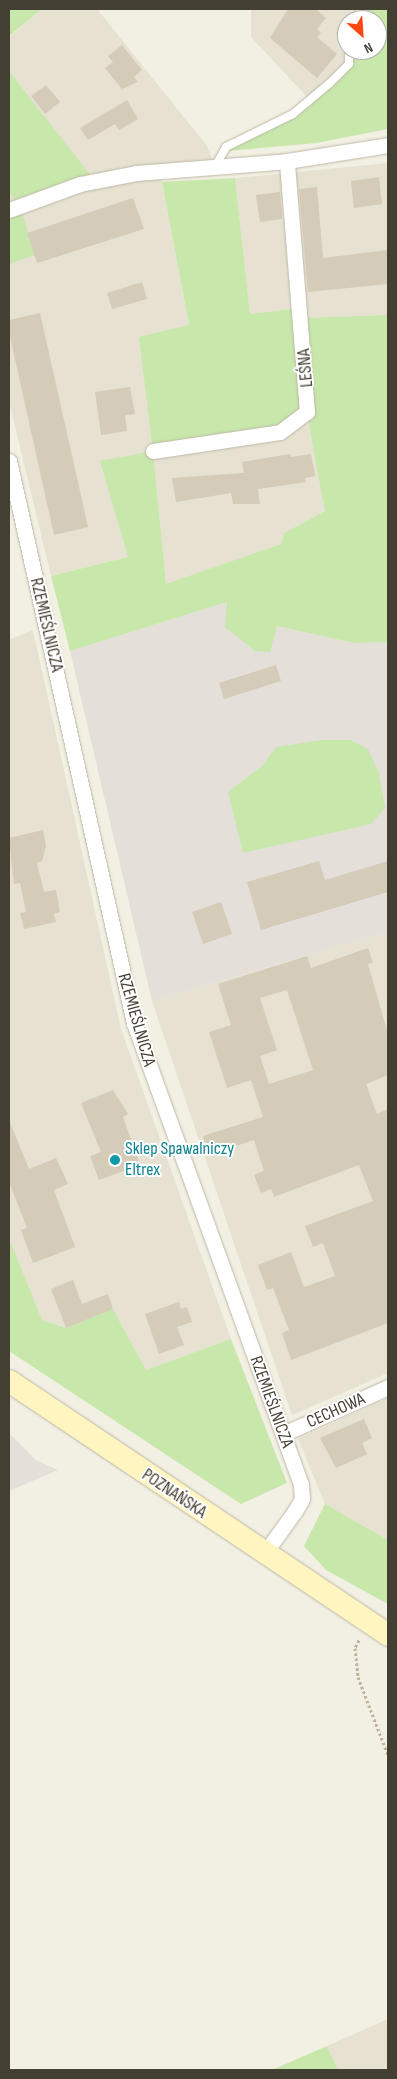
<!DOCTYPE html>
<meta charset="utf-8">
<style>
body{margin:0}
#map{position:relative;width:397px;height:2079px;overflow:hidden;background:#f2efe3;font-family:"Sofia Sans Condensed",sans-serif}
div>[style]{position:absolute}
.residential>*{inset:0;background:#e6e1d1}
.industrial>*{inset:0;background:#e4e0d9}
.green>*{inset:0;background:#c7e7ab}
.building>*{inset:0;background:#d4cbb9}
.path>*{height:3px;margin-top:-1.5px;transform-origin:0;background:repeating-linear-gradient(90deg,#bfb497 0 2.5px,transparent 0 5px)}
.roads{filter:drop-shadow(0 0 1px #bdb7a6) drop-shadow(0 0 1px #bdb7a6)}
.service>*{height:8px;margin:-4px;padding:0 4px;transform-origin:4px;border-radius:4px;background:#fff}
.minor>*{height:15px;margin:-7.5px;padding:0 7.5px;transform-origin:7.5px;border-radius:7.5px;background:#fff}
.secondary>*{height:22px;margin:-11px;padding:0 11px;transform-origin:11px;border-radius:11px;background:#fff5c0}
.dots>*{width:14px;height:14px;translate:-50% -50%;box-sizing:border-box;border:2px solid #fff;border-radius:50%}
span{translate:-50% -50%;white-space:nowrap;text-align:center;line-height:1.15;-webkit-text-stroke:4px #fff;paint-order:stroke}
.street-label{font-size:18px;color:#443f33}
.culture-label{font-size:18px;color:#0d838f}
.left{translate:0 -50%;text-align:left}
.frame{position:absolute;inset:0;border:10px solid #443f33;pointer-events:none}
.north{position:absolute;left:337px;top:10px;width:50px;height:50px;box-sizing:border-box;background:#fff;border:1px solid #b4b2ad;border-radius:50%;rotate:154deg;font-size:14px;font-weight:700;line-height:20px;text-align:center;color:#443f33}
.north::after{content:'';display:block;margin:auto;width:18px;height:22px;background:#fc4810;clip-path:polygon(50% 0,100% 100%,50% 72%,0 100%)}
</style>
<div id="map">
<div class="residential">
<div style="clip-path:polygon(42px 9px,97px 9px,207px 146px,215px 167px,160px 172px,189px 326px,309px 397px,325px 511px,284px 533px,281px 544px,166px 585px,153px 451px,101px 462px,128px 557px,51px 576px,9px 401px,9px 264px,34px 255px,20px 206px,9px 209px,9px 192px,20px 206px,94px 181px,9px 71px,9px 37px)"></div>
<div style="clip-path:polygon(251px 9px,363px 9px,354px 20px,347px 20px,349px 64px,310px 100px,251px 37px)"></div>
<div style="clip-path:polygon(388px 163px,388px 315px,301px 318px,299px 308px,250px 314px,235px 178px)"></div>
<div style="clip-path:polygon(33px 630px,121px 1029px,231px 1339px,146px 1370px,113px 1309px,66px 1328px,42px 1320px,9px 1238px,9px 640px)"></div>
<div style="clip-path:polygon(388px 932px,388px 1373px,292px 1415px,152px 1001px)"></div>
<div style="clip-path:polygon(388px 1398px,388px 1540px,325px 1504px,298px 1439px)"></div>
<div style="clip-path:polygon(388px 2019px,388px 2070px,338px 2070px,327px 2046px)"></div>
</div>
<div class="industrial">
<div style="clip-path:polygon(227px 602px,277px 626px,354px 643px,388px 642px,388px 932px,152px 1001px,70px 651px)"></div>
<div style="clip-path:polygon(9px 1433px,36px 1460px,58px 1470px,9px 1491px)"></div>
</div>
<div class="green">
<div style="clip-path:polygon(9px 9px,42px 9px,9px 36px)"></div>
<div style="clip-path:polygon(363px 9px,388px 9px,388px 129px,316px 143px,227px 151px,226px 147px,293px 114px,348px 64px,349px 50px,377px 50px,377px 20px,354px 20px)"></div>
<div style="clip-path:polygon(9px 71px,95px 181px,20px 206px,35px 255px,9px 264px,9px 210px,19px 206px,9px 192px)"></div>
<div style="clip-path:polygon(evenodd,235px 178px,250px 314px,299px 308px,301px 318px,388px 315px,388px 642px,354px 643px,277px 626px,270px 652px,255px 651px,225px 627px,227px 602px,70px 651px,51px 576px,128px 557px,100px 461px,153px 451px,139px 337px,189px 325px,162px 182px,235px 178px,307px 413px,325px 511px,284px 533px,281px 544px,166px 584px,153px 451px,299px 422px,307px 413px)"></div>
<div style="clip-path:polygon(322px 740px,350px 740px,368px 749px,379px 773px,385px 808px,371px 824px,243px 853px,228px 792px,262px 766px,276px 747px)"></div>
<div style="clip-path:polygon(9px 1238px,42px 1320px,66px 1328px,113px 1309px,146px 1370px,231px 1339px,287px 1483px,241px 1504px,9px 1351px)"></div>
<div style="clip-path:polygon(325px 1504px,388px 1540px,388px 1604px,326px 1570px,304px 1546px)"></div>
<div style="clip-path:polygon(327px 2046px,338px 2070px,272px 2070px)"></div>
</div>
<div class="building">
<div style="clip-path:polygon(288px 9px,316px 9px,326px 18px,317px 29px,321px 33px,317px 37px,337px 54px,317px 78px,270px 38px)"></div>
<div style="clip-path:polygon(122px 45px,142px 70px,134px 77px,138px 82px,122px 89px,105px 68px,113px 62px,108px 56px)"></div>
<div style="clip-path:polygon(46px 85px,60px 102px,45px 114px,31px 96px)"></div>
<div style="clip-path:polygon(127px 100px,138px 119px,119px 130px,115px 124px,88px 140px,80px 128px)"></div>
<div style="clip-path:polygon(379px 177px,382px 204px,354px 208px,351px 181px)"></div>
<div style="clip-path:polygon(317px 187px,323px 258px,388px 250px,388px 284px,308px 292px,299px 189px)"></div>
<div style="clip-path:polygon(280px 192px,282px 219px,260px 222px,256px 195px)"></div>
<div style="clip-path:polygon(133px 198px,144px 229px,37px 263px,27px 233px)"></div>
<div style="clip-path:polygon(142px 282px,147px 299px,112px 309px,107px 293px)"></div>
<div style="clip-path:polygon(40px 313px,88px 527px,54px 535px,9px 332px,9px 320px)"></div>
<div style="clip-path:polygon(130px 387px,135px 414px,125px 415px,127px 431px,101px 435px,95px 392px)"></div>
<div style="clip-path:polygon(290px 454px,291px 457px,311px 454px,315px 476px,305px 478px,306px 482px,258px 489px,260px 504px,233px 504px,231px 493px,176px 502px,172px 478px,244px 473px,242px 462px)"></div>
<div style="clip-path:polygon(276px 665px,281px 681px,224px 699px,219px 683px)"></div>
<div style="clip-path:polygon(43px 830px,46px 846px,42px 861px,37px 863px,44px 892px,56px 890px,60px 912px,54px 914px,56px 922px,24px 929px,20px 913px,26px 912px,20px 883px,14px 884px,9px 838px)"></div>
<div style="clip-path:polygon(319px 861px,325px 880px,388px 861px,388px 892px,261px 930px,247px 882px)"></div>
<div style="clip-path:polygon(221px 902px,232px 934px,203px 944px,192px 912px)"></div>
<div style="clip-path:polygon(evenodd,368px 948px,373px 963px,368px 964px,388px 1034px,388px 1075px,366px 1084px,377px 1114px,388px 1109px,388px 1323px,291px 1360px,282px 1333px,289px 1330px,273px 1288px,267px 1290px,258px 1265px,291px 1252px,304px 1287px,335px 1276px,323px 1243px,313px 1247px,305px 1226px,373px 1201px,359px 1165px,274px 1197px,271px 1189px,261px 1193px,257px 1183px,254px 1175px,264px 1171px,254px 1140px,209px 1155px,203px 1136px,263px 1117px,251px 1080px,227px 1088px,209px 1032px,231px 1025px,218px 984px,307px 956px,311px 968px,368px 948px,287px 990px,313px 1070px,269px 1084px,260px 1056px,277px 1050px,260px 998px,287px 990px)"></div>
<div style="clip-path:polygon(113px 1090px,128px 1114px,123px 1117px,140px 1165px,99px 1180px,90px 1156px,101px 1152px,81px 1103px)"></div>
<div style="clip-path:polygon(9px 1120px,29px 1169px,56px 1158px,68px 1184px,54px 1190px,75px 1247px,33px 1263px,21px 1230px,27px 1228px,9px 1182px)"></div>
<div style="clip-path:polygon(73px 1280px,82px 1304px,108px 1294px,113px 1309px,66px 1328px,51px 1289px)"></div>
<div style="clip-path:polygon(179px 1302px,181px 1309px,187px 1307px,192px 1322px,177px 1327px,184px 1345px,159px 1354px,145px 1314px)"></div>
<div style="clip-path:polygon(364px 1419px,372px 1438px,362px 1443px,367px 1454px,336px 1468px,320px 1438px)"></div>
</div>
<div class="path">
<div style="left:359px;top:1640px;width:9px;rotate:117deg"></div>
<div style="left:355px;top:1648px;width:29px;rotate:84deg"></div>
<div style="left:358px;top:1677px;width:84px;rotate:69deg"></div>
</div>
<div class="roads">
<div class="service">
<div style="left:354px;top:20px;width:14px;rotate:-51deg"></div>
<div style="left:215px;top:167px;width:23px;rotate:-61deg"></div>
<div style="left:226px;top:147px;width:75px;rotate:-26.2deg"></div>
<div style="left:293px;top:114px;width:48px;rotate:-40deg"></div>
<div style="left:330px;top:83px;width:27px;rotate:-45deg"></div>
<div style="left:349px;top:64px;width:14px;rotate:-90deg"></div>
</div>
<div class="minor">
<div style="left:9px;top:210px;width:76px;rotate:-20.1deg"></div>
<div style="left:80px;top:184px;width:57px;rotate:-11.1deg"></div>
<div style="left:136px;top:173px;width:151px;rotate:-4.5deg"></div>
<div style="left:287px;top:161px;width:102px;rotate:-9deg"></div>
<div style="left:153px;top:451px;width:128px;rotate:-8.5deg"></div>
<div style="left:280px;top:432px;width:34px;rotate:-37deg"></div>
<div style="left:307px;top:412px;width:252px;rotate:-94.6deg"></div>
<div style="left:9px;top:461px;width:576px;rotate:77.46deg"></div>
<div style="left:134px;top:1023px;width:491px;rotate:70.1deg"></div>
<div style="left:301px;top:1485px;width:14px;rotate:86deg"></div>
<div style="left:302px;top:1499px;width:14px;rotate:120deg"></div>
<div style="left:295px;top:1511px;width:53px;rotate:125.8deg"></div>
<div style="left:283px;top:1434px;width:115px;rotate:-24.1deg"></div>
</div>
<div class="secondary">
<div style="left:9px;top:1381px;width:456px;rotate:33.8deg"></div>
</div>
</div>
<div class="dots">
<div style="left:115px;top:1160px;background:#0f9aa8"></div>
</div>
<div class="street-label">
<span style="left:306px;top:368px;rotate:-95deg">LEŚNA</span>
<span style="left:46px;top:625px;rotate:77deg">RZEMIEŚLNICZA</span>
<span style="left:136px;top:1020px;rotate:74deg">RZEMIEŚLNICZA</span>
<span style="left:271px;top:1402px;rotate:70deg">RZEMIEŚLNICZA</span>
<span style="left:336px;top:1411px;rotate:-24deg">CECHOWA</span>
<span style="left:174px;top:1494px;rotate:34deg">POZNAŃSKA</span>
</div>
<div class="culture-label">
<span class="left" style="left:125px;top:1160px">Sklep Spawalniczy<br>Eltrex</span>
</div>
<div class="frame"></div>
<div class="north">N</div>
</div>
